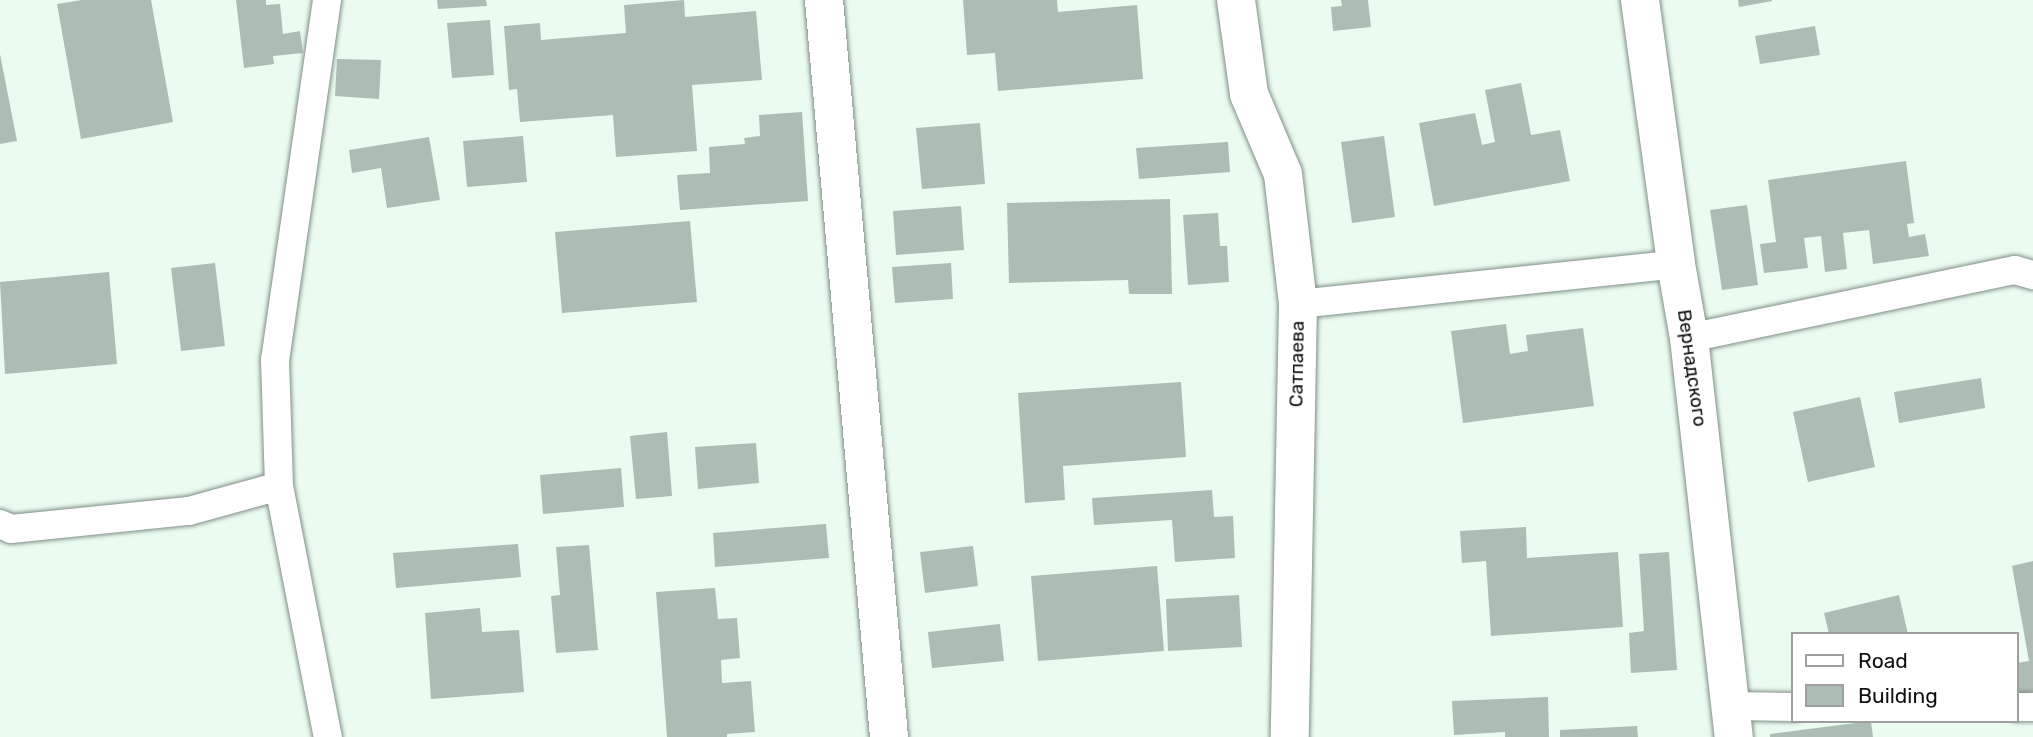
<!DOCTYPE html>
<meta charset="utf-8">
<style>
body{margin:0}
#map{position:relative;width:2033px;height:737px;overflow:hidden;background:#ebfbf0;font-family:Rubik,sans-serif}
div>[style]{position:absolute}
.building>*{inset:0;background:#adbdb3}
.roads{filter:drop-shadow(0 0 2px #808f86) drop-shadow(0 0 2px #808f86)}
.lane>*{height:28px;margin:-14px;padding:0 14px;transform-origin:14px;border-radius:14px;background:#fff}
.street>*{height:38px;margin:-19px;padding:0 19px;transform-origin:19px;border-radius:19px;background:#fff}
span{translate:-50% -50%;white-space:nowrap;text-align:center;line-height:1.15;-webkit-text-stroke:5px #fff;paint-order:stroke}
.street-label{font-size:19px;color:#0c110e}
.legend{position:absolute;left:1791px;top:632px;width:228px;height:91px;box-sizing:border-box;background:#fff;border:2px solid #9ea09f;margin:0;padding:9px 12px;list-style:none;font-size:21px;color:#0c110e}
.legend li{display:flex;align-items:center;gap:14px;height:35px}
.legend b{width:35px;border:2px solid #9ea09f}
</style>
<div id="map">
<div class="building">
<div style="clip-path:polygon(82px 0,151px 0,173px 122px,81px 139px,57px 4px)"></div>
<div style="clip-path:polygon(236px 0,266px 0,266px 5px,280px 4px,283px 34px,300px 31px,303px 53px,273px 56px,274px 64px,244px 68px)"></div>
<div style="clip-path:polygon(437px 0,486px 0,487px 6px,438px 9px)"></div>
<div style="clip-path:polygon(684px 0,685px 17px,756px 11px,762px 80px,692px 85px,697px 151px,616px 157px,613px 115px,520px 122px,517px 89px,509px 90px,504px 26px,540px 23px,541px 40px,626px 33px,624px 5px)"></div>
<div style="clip-path:polygon(963px 0,1057px 0,1058px 12px,1137px 5px,1143px 79px,998px 91px,995px 53px,967px 55px)"></div>
<div style="clip-path:polygon(1341px 0,1368px 0,1371px 27px,1333px 31px,1331px 7px,1342px 6px)"></div>
<div style="clip-path:polygon(1738px 0,1772px 0,1772px 1px,1739px 7px)"></div>
<div style="clip-path:polygon(490px 20px,494px 75px,452px 78px,447px 23px)"></div>
<div style="clip-path:polygon(1815px 26px,1820px 55px,1760px 64px,1755px 36px)"></div>
<div style="clip-path:polygon(0 54px,17px 141px,0 144px)"></div>
<div style="clip-path:polygon(337px 59px,381px 60px,379px 99px,335px 96px)"></div>
<div style="clip-path:polygon(1521px 83px,1531px 135px,1560px 130px,1570px 181px,1434px 206px,1419px 123px,1475px 113px,1482px 145px,1495px 142px,1485px 90px)"></div>
<div style="clip-path:polygon(802px 112px,808px 201px,680px 210px,677px 175px,710px 173px,709px 147px,745px 144px,744px 138px,760px 136px,759px 115px)"></div>
<div style="clip-path:polygon(980px 123px,985px 184px,922px 189px,916px 128px)"></div>
<div style="clip-path:polygon(523px 136px,527px 182px,467px 187px,463px 141px)"></div>
<div style="clip-path:polygon(1384px 136px,1395px 217px,1352px 223px,1341px 142px)"></div>
<div style="clip-path:polygon(429px 137px,440px 200px,387px 208px,381px 168px,352px 173px,349px 150px)"></div>
<div style="clip-path:polygon(1228px 142px,1230px 172px,1139px 179px,1136px 148px)"></div>
<div style="clip-path:polygon(1906px 161px,1914px 223px,1907px 224px,1909px 237px,1925px 234px,1929px 256px,1873px 264px,1869px 230px,1843px 233px,1847px 269px,1825px 272px,1821px 236px,1804px 238px,1808px 268px,1764px 273px,1760px 244px,1776px 242px,1768px 180px)"></div>
<div style="clip-path:polygon(1170px 199px,1172px 294px,1129px 294px,1128px 280px,1009px 283px,1007px 203px)"></div>
<div style="clip-path:polygon(1747px 205px,1758px 285px,1722px 290px,1710px 210px)"></div>
<div style="clip-path:polygon(961px 206px,964px 250px,896px 255px,893px 211px)"></div>
<div style="clip-path:polygon(1218px 213px,1220px 246px,1227px 246px,1229px 282px,1188px 285px,1183px 215px)"></div>
<div style="clip-path:polygon(690px 221px,697px 302px,562px 313px,555px 232px)"></div>
<div style="clip-path:polygon(215px 263px,225px 346px,181px 351px,171px 268px)"></div>
<div style="clip-path:polygon(951px 263px,953px 299px,895px 303px,892px 267px)"></div>
<div style="clip-path:polygon(109px 272px,117px 364px,5px 374px,0 282px)"></div>
<div style="clip-path:polygon(1506px 324px,1510px 354px,1528px 351px,1526px 335px,1583px 328px,1594px 406px,1463px 423px,1451px 331px)"></div>
<div style="clip-path:polygon(1981px 378px,1985px 408px,1899px 423px,1894px 392px)"></div>
<div style="clip-path:polygon(1181px 382px,1186px 457px,1063px 466px,1065px 500px,1025px 503px,1018px 393px)"></div>
<div style="clip-path:polygon(1860px 397px,1875px 467px,1808px 482px,1793px 412px)"></div>
<div style="clip-path:polygon(667px 432px,672px 496px,636px 499px,630px 436px)"></div>
<div style="clip-path:polygon(756px 443px,759px 483px,698px 489px,695px 447px)"></div>
<div style="clip-path:polygon(621px 468px,624px 507px,543px 514px,540px 475px)"></div>
<div style="clip-path:polygon(1212px 490px,1214px 517px,1233px 516px,1235px 558px,1175px 562px,1172px 520px,1094px 525px,1092px 498px)"></div>
<div style="clip-path:polygon(826px 524px,829px 558px,715px 567px,713px 533px)"></div>
<div style="clip-path:polygon(1526px 527px,1527px 558px,1618px 552px,1623px 627px,1491px 636px,1486px 561px,1462px 563px,1460px 531px)"></div>
<div style="clip-path:polygon(518px 544px,521px 577px,396px 588px,393px 553px)"></div>
<div style="clip-path:polygon(589px 545px,598px 650px,556px 653px,551px 596px,560px 595px,556px 547px)"></div>
<div style="clip-path:polygon(973px 546px,978px 586px,925px 593px,920px 552px)"></div>
<div style="clip-path:polygon(1669px 552px,1677px 670px,1631px 673px,1629px 633px,1644px 631px,1639px 554px)"></div>
<div style="clip-path:polygon(2033px 561px,2033px 692px,2019px 694px,2017px 663px,2029px 661px,2012px 566px)"></div>
<div style="clip-path:polygon(1157px 566px,1164px 651px,1038px 661px,1031px 576px)"></div>
<div style="clip-path:polygon(715px 588px,718px 619px,737px 618px,740px 658px,721px 660px,722px 683px,751px 681px,755px 732px,727px 734px,727px 737px,667px 737px,656px 592px)"></div>
<div style="clip-path:polygon(1239px 595px,1242px 647px,1168px 651px,1166px 599px)"></div>
<div style="clip-path:polygon(1899px 595px,1908px 634px,1829px 634px,1824px 613px)"></div>
<div style="clip-path:polygon(480px 608px,482px 632px,519px 630px,524px 692px,431px 699px,425px 613px)"></div>
<div style="clip-path:polygon(1000px 624px,1004px 661px,932px 668px,928px 632px)"></div>
<div style="clip-path:polygon(1548px 697px,1549px 737px,1505px 737px,1505px 732px,1454px 735px,1452px 701px)"></div>
<div style="clip-path:polygon(1871px 721px,1873px 737px,1770px 737px,1770px 734px)"></div>
<div style="clip-path:polygon(1637px 726px,1638px 737px,1560px 737px,1560px 730px)"></div>
</div>
<div class="roads">
<div class="lane">
<div style="left:327px;top:0;width:363px;rotate:98.2deg"></div>
<div style="left:275px;top:359px;width:127px;rotate:88.2deg"></div>
<div style="left:279px;top:486px;width:256px;rotate:79deg"></div>
<div style="left:1298px;top:304px;width:380px;rotate:-6deg"></div>
<div style="left:1689px;top:338px;width:333px;rotate:-11.8deg"></div>
<div style="left:2015px;top:270px;width:19px;rotate:16deg"></div>
<div style="left:0;top:524px;width:12px;rotate:24deg"></div>
<div style="left:11px;top:529px;width:179px;rotate:-5.8deg"></div>
<div style="left:189px;top:511px;width:93px;rotate:-15.5deg"></div>
<div style="left:1732px;top:706px;width:61px;rotate:0.9deg"></div>
<div style="left:2017px;top:707px;width:16px"></div>
</div>
<div class="street">
<div style="left:824px;top:0;width:740px;rotate:84.96deg"></div>
<div style="left:1236px;top:0;width:95px;rotate:82.1deg"></div>
<div style="left:1249px;top:94px;width:87px;rotate:67deg"></div>
<div style="left:1283px;top:174px;width:131px;rotate:83.4deg"></div>
<div style="left:1298px;top:304px;width:433px;rotate:91.1deg"></div>
<div style="left:1640px;top:0;width:266px;rotate:82.2deg"></div>
<div style="left:1676px;top:264px;width:75px;rotate:80deg"></div>
<div style="left:1689px;top:338px;width:402px;rotate:83.6deg"></div>
</div>
</div>
<div class="street-label">
<span style="left:1297px;top:364px;rotate:-89deg">Сатпаева</span>
<span style="left:1692px;top:368px;rotate:82deg">Вернадского</span>
</div>
<ul class="legend">
<li><b style="height:9px;background:#fff"></b>Road</li>
<li><b style="height:19px;background:#adbdb3"></b>Building</li>
</ul>
</div>
